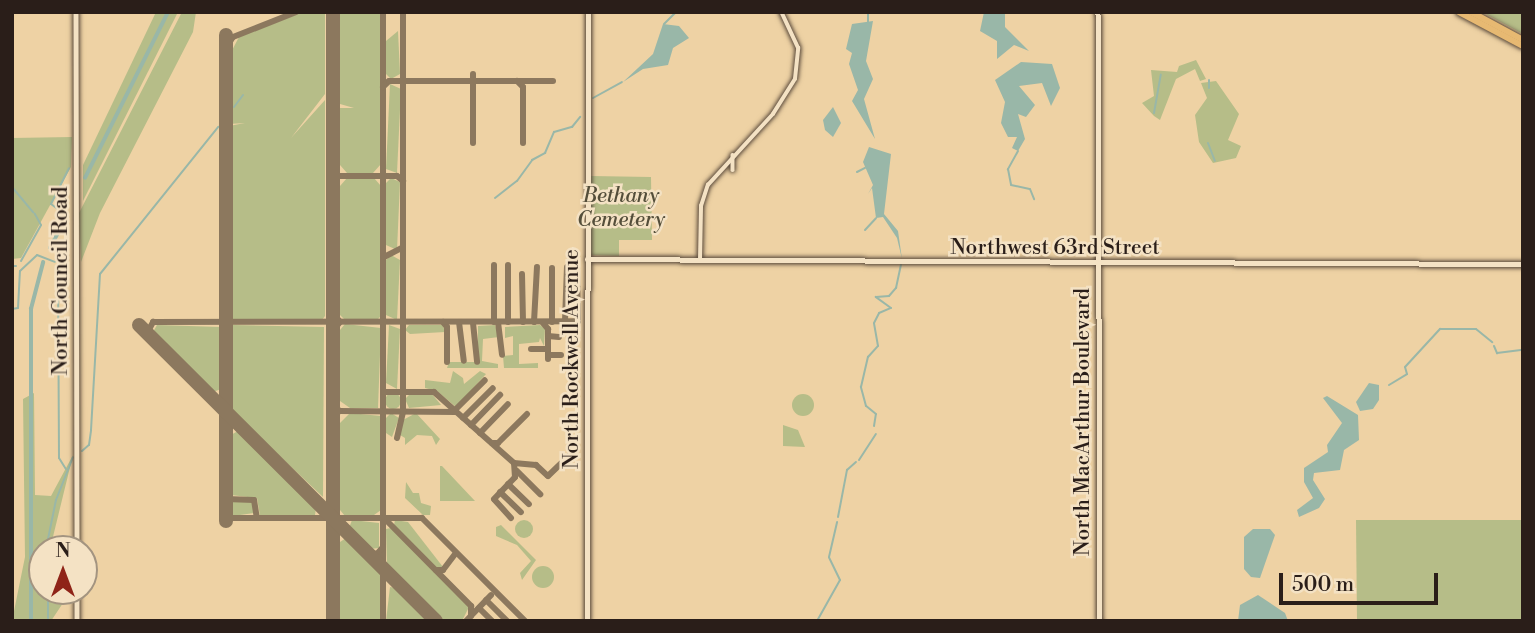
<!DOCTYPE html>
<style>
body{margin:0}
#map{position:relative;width:1535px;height:633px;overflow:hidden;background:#eed2a4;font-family:"Libre Bodoni",serif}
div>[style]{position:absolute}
.green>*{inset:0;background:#b6bd88}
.round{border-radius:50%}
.water>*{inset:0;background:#99b7a8}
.stream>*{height:2px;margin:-1px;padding:0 1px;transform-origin:1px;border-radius:1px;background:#99b7a8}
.canal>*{height:3.5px;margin:-1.75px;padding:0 1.75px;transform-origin:1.75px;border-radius:1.75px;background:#99b7a8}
.taxiway>*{height:6px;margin:-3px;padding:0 3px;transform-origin:3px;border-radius:3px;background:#8c785e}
.runway>*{height:14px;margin:-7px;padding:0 7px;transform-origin:7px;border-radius:7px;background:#8c785e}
.roads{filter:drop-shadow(0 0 2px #5b4b3c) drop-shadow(0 0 2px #5b4b3c)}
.tertiary>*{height:3.5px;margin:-1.75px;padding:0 1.75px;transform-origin:1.75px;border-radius:1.75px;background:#f4e2c4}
.secondary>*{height:4.5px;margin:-2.25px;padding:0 2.25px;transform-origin:2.25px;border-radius:2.25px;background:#f4e2c4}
.trunk>*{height:6px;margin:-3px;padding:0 3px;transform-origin:3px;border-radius:3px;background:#e7b972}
span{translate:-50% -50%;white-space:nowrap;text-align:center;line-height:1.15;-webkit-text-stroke:5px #f4e2c4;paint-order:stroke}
.park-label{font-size:21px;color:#544e3a;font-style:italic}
.street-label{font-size:21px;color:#2a1e19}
.frame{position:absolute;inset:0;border:14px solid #2a1e19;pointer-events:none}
.north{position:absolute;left:28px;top:535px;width:70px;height:70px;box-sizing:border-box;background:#f4e2c4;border:2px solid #a39480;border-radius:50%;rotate:0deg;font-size:19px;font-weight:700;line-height:28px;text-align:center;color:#2a1e19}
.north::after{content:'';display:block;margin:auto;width:24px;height:32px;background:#8f2418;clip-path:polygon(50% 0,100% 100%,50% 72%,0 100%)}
.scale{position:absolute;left:1279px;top:573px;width:159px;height:32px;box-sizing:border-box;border:4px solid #2a1e19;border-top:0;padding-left:9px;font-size:21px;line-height:24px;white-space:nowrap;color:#2a1e19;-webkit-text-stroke:5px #f4e2c4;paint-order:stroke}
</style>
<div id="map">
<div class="green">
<div style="clip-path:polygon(156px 12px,178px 12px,83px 201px,83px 165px)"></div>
<div style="clip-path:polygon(182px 12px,196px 12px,193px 32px,100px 213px,81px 262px,79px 213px)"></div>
<div style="clip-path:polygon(303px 12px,325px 12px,325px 94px,291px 138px,325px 100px,325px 316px,322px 320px,233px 319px,229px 126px,245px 123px,229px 124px,229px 56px,239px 37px)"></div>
<div style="clip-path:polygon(340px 12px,380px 12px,381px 164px,373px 173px,347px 173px,340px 165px,340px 108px,354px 108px,340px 104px)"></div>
<div style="clip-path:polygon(1486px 12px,1523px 12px,1523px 34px,1486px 14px)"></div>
<div style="clip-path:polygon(398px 31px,400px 74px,391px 79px,386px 74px,386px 41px)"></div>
<div style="clip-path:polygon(1196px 60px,1206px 79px,1200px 81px,1195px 69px,1176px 79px,1160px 120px,1154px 116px,1142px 103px,1154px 96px,1151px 70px,1177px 72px,1179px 66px)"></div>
<div style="clip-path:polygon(1216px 81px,1239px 114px,1228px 140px,1241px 146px,1236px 158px,1213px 163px,1199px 142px,1195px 115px,1207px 98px,1201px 83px)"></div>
<div style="clip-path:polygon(390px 84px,401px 89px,397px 173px,386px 169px)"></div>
<div style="clip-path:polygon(72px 137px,71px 167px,21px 258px,12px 259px,12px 138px)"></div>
<div style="clip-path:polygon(591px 176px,651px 177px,652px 240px,619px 240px,619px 256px,590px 255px)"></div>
<div style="clip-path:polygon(347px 178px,374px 178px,381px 186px,381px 316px,377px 320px,345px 320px,340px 315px,340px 186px)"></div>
<div style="clip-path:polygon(391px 178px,400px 182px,397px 250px,386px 245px,386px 183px)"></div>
<div style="clip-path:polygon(391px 255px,400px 260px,397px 320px,386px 315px,386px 260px)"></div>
<div style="clip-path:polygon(345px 324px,381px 328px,378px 408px,350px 408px,340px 401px,340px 330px)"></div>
<div style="clip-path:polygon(157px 325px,221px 327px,221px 389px,213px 392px,153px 332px)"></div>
<div style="clip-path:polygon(233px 325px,324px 327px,323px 497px,233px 412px,229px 397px)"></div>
<div style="clip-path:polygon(389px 325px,400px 329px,397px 389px,386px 383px)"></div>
<div style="clip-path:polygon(409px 325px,443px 325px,445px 332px,410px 334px,405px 330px)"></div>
<div style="clip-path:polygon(495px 325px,499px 337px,483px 339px,482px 361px,498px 364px,498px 368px,447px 368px,449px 362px,478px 362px,478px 326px)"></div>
<div style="clip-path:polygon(540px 325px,545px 329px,544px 346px,540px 338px,539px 342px,519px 344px,519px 364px,538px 363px,538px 368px,504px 368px,503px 356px,513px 355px,513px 336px,505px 338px,505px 327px)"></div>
<div style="clip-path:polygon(453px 371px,463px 378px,464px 384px,480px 371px,486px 374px,456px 407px,437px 391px,425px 388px,425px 380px,450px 383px)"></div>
<div style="clip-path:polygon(34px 393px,35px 495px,51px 496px,73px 455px,50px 549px,42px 549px,42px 591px,59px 591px,65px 600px,51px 621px,12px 621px,25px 557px,23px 399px)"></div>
<div class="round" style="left:385px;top:393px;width:16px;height:16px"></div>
<div class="round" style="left:792px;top:394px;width:22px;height:22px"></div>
<div style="clip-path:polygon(410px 394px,432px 394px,441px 405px,409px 408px,405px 399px)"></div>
<div style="clip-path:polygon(350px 413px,381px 416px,381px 510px,374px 515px,345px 516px,340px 510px,340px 423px)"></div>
<div style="clip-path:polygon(391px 413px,399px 418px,392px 437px,386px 433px,386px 418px)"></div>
<div style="clip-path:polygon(416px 413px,440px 439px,436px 445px,432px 436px,417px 435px,405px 445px,405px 438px,400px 435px,403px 420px)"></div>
<div style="clip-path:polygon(783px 425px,798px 430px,805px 447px,783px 446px)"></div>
<div style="clip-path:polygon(238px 431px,316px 508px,315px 515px,260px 516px,257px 498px,231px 495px,229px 436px)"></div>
<div style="clip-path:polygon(440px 466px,442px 466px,475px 501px,440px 501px)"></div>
<div style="clip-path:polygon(406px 482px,413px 493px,419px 493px,421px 503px,431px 506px,430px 515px,423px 515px,405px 498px)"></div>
<div style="clip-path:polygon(229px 502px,252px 502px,254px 513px,233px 516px)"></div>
<div style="clip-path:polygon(352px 520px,379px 523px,379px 548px,370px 549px,349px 528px)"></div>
<div style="clip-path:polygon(395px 520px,408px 522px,443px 567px,437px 568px,394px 525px)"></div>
<div style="clip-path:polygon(1356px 520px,1523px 520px,1523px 621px,1357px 621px)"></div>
<div class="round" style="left:515px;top:520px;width:18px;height:18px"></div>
<div style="clip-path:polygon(501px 525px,536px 560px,522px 580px,520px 573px,531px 561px,517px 545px,496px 536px,496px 527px)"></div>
<div style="clip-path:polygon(391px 528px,469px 607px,462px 621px,442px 621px,387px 566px,386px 529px)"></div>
<div style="clip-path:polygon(346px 538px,380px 573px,381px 621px,340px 621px,340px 542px)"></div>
<div class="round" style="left:532px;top:566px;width:22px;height:22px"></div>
<div style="clip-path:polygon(390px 587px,396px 588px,429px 621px,386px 621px)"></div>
</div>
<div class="water">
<div style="clip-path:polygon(984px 12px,1005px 13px,1005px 27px,1029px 51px,1014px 45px,997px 59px,997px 41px,980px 31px)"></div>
<div style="clip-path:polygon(873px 21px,866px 61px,873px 79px,864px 99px,875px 139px,852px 101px,858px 90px,849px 64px,852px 53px,846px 49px,852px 24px)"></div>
<div style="clip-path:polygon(663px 24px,679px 26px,689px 38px,673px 48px,668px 65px,643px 69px,623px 82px,653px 54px)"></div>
<div style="clip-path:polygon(1021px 62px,1052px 64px,1060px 88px,1051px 106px,1042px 83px,1019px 86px,1035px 105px,1026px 117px,1018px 114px,1025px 139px,1018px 151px,1012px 148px,1017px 137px,1008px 137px,1001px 123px,1005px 102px,995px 80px)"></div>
<div style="clip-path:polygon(833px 107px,841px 123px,833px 137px,825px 130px,823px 120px)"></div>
<div style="clip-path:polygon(869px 147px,891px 154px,884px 214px,898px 231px,902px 259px,897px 238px,883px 217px,876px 218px,872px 188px,868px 194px,873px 185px,863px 162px)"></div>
<div style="clip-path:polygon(1369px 383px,1379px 385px,1379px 400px,1373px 409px,1360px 411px,1356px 402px)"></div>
<div style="clip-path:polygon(1327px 396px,1358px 415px,1359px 440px,1344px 450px,1340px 470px,1314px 473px,1313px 480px,1325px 499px,1319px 508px,1299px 517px,1297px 510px,1313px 498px,1304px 482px,1304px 468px,1328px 452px,1327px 445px,1342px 423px,1323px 398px)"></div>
<div style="clip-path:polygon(1253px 529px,1270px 529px,1275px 535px,1260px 578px,1251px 577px,1244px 569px,1244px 537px)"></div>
<div style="clip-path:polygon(1258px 595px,1285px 613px,1288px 621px,1238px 621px,1240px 605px)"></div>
</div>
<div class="stream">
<div style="left:868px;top:12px;width:10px;rotate:90deg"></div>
<div style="left:664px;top:24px;width:17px;rotate:-45deg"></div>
<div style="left:1209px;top:80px;width:8px;rotate:90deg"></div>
<div style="left:593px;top:98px;width:33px;rotate:-29deg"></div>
<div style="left:234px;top:107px;width:15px;rotate:-53deg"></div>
<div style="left:1154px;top:113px;width:39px;rotate:-80deg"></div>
<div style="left:1208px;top:143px;width:19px;rotate:69deg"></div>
<div style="left:1018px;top:151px;width:21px;rotate:119deg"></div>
<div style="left:1008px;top:169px;width:16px;rotate:79deg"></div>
<div style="left:1011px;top:185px;width:19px;rotate:12deg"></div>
<div style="left:1030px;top:189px;width:11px;rotate:68deg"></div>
<div style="left:857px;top:172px;width:9px;rotate:-27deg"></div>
<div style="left:12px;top:187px;width:33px;rotate:50deg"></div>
<div style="left:495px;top:198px;width:28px;rotate:-38deg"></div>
<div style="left:517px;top:181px;width:26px;rotate:-54deg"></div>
<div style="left:532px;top:160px;width:15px;rotate:-28deg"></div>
<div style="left:545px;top:153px;width:23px;rotate:-67deg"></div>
<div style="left:554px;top:132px;width:19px;rotate:-16deg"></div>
<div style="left:572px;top:127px;width:13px;rotate:-51deg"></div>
<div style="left:67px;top:216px;width:20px;rotate:-143deg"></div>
<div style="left:51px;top:204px;width:40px;rotate:-63.4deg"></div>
<div style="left:865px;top:230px;width:16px;rotate:-47deg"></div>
<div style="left:21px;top:261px;width:41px;rotate:-60.9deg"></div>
<div style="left:41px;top:225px;width:13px;rotate:-119deg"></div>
<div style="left:12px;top:266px;width:4px"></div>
<div style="left:58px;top:266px;width:192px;rotate:89.7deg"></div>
<div style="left:59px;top:458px;width:13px;rotate:58deg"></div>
<div style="left:12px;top:309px;width:6px;rotate:-9deg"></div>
<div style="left:18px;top:308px;width:37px;rotate:-87deg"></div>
<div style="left:20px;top:271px;width:23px;rotate:-43deg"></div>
<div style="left:37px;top:255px;width:19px;rotate:21deg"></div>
<div style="left:1494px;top:346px;width:8px;rotate:67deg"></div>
<div style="left:1497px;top:353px;width:26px;rotate:-7deg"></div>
<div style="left:1389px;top:385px;width:21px;rotate:-31deg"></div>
<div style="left:1407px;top:374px;width:7px;rotate:-106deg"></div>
<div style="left:1405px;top:367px;width:52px;rotate:-47.4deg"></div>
<div style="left:1440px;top:329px;width:36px"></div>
<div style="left:1476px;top:329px;width:21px;rotate:39deg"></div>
<div style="left:874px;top:426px;width:12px;rotate:-81deg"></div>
<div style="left:876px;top:414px;width:13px;rotate:-141deg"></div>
<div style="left:866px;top:406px;width:20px;rotate:-105deg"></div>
<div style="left:861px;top:387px;width:31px;rotate:-77deg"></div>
<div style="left:868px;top:357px;width:15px;rotate:-48deg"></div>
<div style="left:878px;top:346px;width:23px;rotate:-100deg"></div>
<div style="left:874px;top:323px;width:11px;rotate:-63deg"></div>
<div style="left:879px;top:313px;width:13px;rotate:-23deg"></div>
<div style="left:891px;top:308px;width:19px;rotate:-144deg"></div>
<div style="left:876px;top:297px;width:13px;rotate:-4deg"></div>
<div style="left:889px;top:296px;width:11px;rotate:-49deg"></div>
<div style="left:896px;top:288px;width:24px;rotate:-78deg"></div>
<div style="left:82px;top:451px;width:9px;rotate:-41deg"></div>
<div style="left:89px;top:445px;width:15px;rotate:-82deg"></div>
<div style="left:91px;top:430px;width:156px;rotate:-86.7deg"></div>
<div style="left:100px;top:274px;width:189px;rotate:-51.2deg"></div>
<div style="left:859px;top:460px;width:31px;rotate:-57deg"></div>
<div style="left:838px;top:517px;width:48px;rotate:-79.2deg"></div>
<div style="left:847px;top:470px;width:12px;rotate:-42deg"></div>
<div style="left:46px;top:549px;width:50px;rotate:-78.5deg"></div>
<div style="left:56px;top:500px;width:46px;rotate:-68.4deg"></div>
<div style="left:48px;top:591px;width:30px;rotate:90deg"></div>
<div style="left:817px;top:621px;width:47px;rotate:-60.7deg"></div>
<div style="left:840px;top:580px;width:25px;rotate:-116deg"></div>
<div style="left:829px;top:557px;width:36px;rotate:-77deg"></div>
</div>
<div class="canal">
<div style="left:85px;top:178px;width:186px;rotate:-63.4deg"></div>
<div style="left:50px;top:248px;width:36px;rotate:-62deg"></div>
<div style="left:31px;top:621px;width:312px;rotate:-90deg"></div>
<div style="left:31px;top:309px;width:48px;rotate:-75.4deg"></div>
</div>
<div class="taxiway">
<div style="left:383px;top:12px;width:609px;rotate:90deg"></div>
<div style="left:226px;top:48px;width:13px;rotate:-58deg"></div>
<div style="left:233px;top:37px;width:68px;rotate:-21.6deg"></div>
<div style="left:517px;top:81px;width:8px;rotate:45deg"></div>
<div style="left:523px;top:87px;width:56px;rotate:90deg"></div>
<div style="left:383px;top:87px;width:8px;rotate:-45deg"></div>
<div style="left:389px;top:81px;width:164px"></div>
<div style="left:473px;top:143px;width:69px;rotate:-90deg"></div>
<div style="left:333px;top:168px;width:9px;rotate:58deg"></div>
<div style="left:338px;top:176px;width:59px"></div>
<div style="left:397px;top:176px;width:8px;rotate:40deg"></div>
<div style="left:333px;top:184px;width:9px;rotate:-58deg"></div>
<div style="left:384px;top:257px;width:20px;rotate:-27deg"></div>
<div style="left:522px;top:274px;width:48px;rotate:88.8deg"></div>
<div style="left:333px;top:313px;width:11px;rotate:52deg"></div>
<div style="left:340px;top:322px;width:11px;rotate:128deg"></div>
<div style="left:565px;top:321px;width:54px;rotate:-87.9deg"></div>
<div style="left:443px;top:322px;width:6px;rotate:51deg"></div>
<div style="left:447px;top:327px;width:35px;rotate:90deg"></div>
<div style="left:459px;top:322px;width:39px;rotate:83deg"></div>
<div style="left:494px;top:322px;width:57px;rotate:-90deg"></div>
<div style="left:498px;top:322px;width:33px;rotate:83deg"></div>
<div style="left:508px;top:322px;width:57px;rotate:-90deg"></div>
<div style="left:534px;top:322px;width:55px;rotate:-86.9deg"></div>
<div style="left:552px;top:322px;width:54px;rotate:-90deg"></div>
<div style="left:473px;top:323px;width:39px;rotate:84deg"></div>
<div style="left:543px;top:323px;width:8px;rotate:50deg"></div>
<div style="left:548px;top:329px;width:30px;rotate:90deg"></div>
<div style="left:147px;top:333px;width:13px;rotate:-61deg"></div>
<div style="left:153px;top:322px;width:425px;rotate:-0.1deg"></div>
<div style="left:578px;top:321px;width:53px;rotate:-91.1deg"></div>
<div style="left:548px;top:336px;width:11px;rotate:5deg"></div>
<div style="left:531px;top:349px;width:17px"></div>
<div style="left:548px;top:355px;width:13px"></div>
<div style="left:384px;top:392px;width:50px"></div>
<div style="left:434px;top:392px;width:107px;rotate:41.6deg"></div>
<div style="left:514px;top:463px;width:22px;rotate:5deg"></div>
<div style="left:536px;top:465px;width:16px;rotate:43deg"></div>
<div style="left:548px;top:476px;width:32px;rotate:-44deg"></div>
<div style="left:333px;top:402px;width:11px;rotate:56deg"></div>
<div style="left:455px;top:410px;width:42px;rotate:-45deg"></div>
<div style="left:339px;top:411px;width:117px;rotate:0.5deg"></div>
<div style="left:463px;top:418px;width:42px;rotate:-45deg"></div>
<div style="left:333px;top:419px;width:10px;rotate:-53deg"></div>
<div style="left:471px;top:425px;width:42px;rotate:-46deg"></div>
<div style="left:480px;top:433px;width:40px;rotate:-46deg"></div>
<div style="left:397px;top:438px;width:28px;rotate:-77deg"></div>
<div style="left:403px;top:411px;width:399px;rotate:-90deg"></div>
<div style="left:492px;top:443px;width:6px"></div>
<div style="left:498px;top:443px;width:41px;rotate:-45deg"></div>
<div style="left:517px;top:471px;width:33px;rotate:45deg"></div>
<div style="left:508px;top:484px;width:29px;rotate:44deg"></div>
<div style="left:500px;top:492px;width:29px;rotate:44deg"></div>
<div style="left:226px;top:499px;width:28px;rotate:2deg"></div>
<div style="left:254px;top:500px;width:18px;rotate:81deg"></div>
<div style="left:226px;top:518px;width:196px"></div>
<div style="left:422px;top:518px;width:146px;rotate:45deg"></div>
<div style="left:384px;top:518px;width:124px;rotate:45.3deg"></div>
<div style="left:471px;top:606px;width:10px;rotate:90deg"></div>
<div style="left:511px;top:518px;width:25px;rotate:-132deg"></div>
<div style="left:494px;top:499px;width:30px;rotate:-46deg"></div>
<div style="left:515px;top:477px;width:13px;rotate:-94deg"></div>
<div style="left:366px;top:552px;width:11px;rotate:10deg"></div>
<div style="left:377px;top:554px;width:9px;rotate:-49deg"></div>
<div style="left:436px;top:570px;width:7px"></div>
<div style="left:443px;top:570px;width:21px;rotate:-53deg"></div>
<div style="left:486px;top:600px;width:30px;rotate:45deg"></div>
<div style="left:479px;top:608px;width:18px;rotate:45deg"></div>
<div style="left:466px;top:621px;width:36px;rotate:-46deg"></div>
</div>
<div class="runway">
<div style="left:333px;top:12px;width:609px;rotate:90deg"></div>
<div style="left:226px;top:35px;width:486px;rotate:90deg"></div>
<div style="left:139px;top:325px;width:419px;rotate:44.9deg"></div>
</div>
<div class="roads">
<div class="tertiary">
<div style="left:733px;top:155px;width:15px;rotate:90deg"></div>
<div style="left:700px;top:260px;width:54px;rotate:-88.9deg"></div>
<div style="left:701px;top:206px;width:22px;rotate:-72deg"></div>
<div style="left:708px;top:185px;width:96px;rotate:-47.5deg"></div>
<div style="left:773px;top:114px;width:41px;rotate:-57.8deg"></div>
<div style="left:795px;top:79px;width:31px;rotate:-84deg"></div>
<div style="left:798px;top:48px;width:40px;rotate:-115deg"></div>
</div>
<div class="secondary">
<div style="left:76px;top:12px;width:537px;rotate:89.89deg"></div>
<div style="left:1098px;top:12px;width:609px;rotate:89.81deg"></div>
<div style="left:587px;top:259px;width:936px;rotate:0.31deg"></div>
<div style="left:77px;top:591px;width:30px;rotate:90deg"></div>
<div style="left:587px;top:621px;width:609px;rotate:-89.91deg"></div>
</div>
<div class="trunk">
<div style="left:1459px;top:12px;width:72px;rotate:28deg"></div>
<div style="left:1471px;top:12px;width:59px;rotate:28.3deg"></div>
</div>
</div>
<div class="park-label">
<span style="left:621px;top:208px">Bethany<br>Cemetery</span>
</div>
<div class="street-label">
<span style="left:1055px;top:248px">Northwest 63rd Street</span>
<span style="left:61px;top:281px;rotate:-90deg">North Council Road</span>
<span style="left:572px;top:359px;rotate:-90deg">North Rockwell Avenue</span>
<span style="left:1083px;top:422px;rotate:-90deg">North MacArthur Boulevard</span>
</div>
<div class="frame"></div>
<div class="north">N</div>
<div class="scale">500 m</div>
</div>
